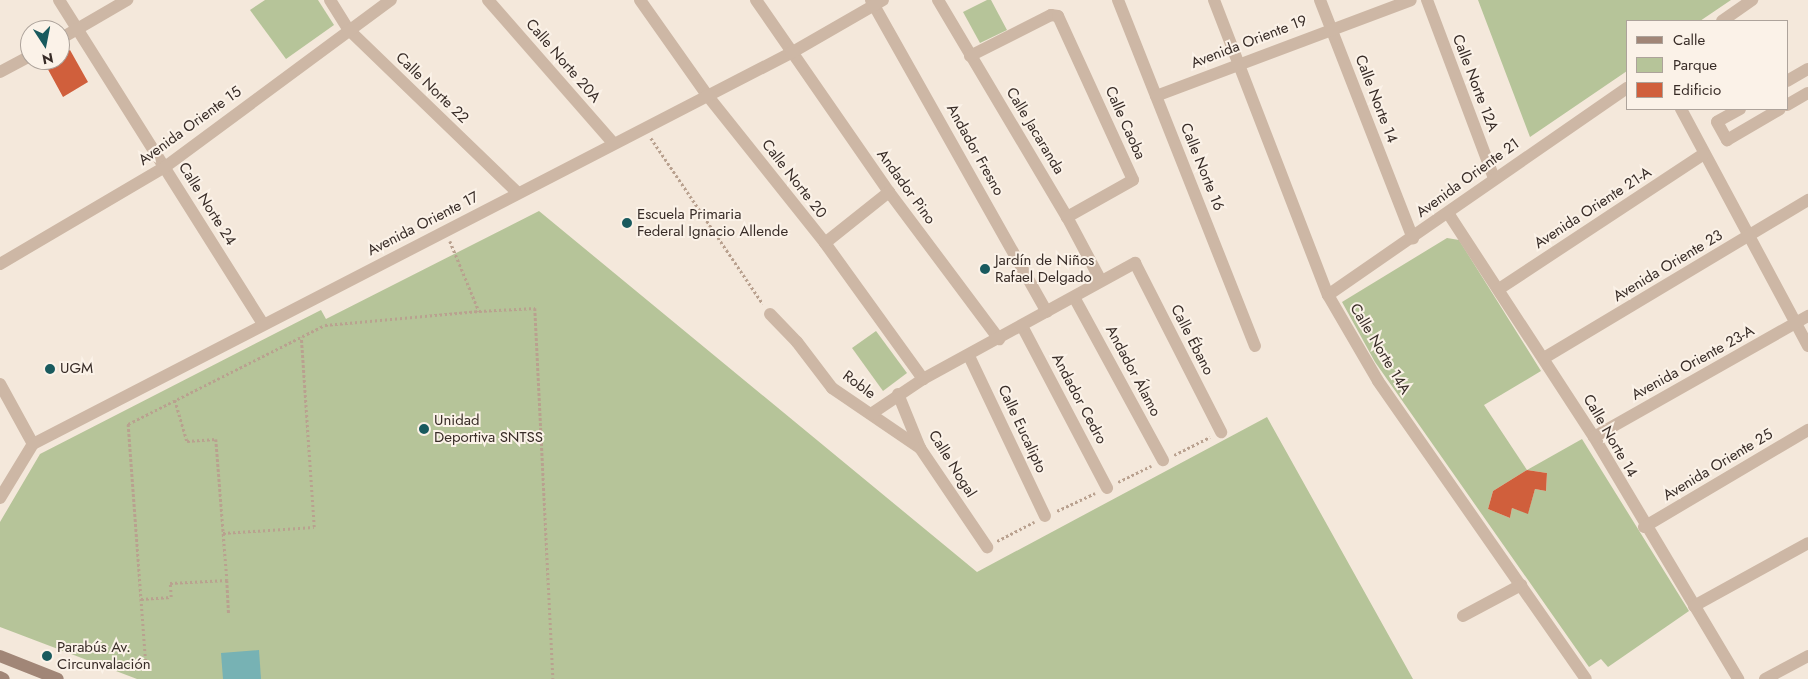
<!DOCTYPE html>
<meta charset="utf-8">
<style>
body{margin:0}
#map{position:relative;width:1808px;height:679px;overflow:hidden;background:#f4e8db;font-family:Jost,sans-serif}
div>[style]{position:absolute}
.green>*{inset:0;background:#b6c499}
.water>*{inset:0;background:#77b2b4}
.building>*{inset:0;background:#d05f3c}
.path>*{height:2.5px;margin-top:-1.25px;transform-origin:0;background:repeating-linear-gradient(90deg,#b9a18f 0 2.5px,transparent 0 5px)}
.street>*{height:12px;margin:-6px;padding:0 6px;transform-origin:6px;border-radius:6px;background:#cdb7a5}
.secondary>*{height:12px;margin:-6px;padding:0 6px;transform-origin:6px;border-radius:6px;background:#a18677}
.dots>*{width:14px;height:14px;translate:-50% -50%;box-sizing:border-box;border:2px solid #fbf2e8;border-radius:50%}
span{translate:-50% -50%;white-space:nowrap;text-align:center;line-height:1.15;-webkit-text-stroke:4px #fbf2e8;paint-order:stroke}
.street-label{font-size:15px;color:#382c27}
.poi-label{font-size:15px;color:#382c27}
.left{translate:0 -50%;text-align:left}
.legend{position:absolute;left:1626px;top:20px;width:162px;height:90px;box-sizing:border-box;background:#fbf2e8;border:1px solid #ada39b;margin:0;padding:6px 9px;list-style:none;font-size:15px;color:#382c27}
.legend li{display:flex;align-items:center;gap:10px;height:25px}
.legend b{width:25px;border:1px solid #ada39b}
.north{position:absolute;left:20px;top:20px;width:50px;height:50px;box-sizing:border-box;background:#fbf2e8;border:1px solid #ada39b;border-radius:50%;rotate:169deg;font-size:14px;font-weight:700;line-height:20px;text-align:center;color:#382c27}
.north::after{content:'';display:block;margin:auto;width:18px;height:22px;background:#195a5e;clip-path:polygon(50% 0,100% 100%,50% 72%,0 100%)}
</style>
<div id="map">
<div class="green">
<div style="clip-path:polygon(265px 0,318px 0,334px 25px,286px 59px,250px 10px)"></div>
<div style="clip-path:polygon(987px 0,991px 0,1007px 30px,980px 43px,963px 12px)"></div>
<div style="clip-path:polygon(1478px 0,1731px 0,1700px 21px,1627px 21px,1627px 71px,1530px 137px)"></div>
<div style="clip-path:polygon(539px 211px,977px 572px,1267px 417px,1413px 679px,137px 679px,0 627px,0 522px,40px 454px,321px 310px,326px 319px)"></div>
<div style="clip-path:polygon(evenodd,1447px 238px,1459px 240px,1541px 371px,1484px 405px,1527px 470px,1582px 439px,1689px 611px,1608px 667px,1601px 659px,1589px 667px,1375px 362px,1342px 302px,1447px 238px,1527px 470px,1547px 473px,1546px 491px,1535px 489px,1528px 513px,1512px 508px,1510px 518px,1488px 509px,1493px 491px,1527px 470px)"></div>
<div style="clip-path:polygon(876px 331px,907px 373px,883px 391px,852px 348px)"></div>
</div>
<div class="water">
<div style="clip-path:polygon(259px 650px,261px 679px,223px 679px,221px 653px)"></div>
</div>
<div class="building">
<div style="clip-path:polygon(70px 50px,88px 82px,63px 97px,45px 64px,60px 60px,60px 55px)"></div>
<div style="clip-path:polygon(1527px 470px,1547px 473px,1546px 491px,1535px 489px,1528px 514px,1512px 508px,1510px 518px,1488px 509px,1493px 491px)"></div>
</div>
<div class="path">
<div style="left:651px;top:138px;width:200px;rotate:56deg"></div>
<div style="left:450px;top:241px;width:76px;rotate:67.5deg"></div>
<div style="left:479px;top:311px;width:56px;rotate:-3.1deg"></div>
<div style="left:535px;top:308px;width:371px;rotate:87.2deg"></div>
<div style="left:175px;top:400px;width:43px;rotate:73.7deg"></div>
<div style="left:187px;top:441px;width:29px;rotate:-4deg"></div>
<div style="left:216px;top:439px;width:141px;rotate:85.5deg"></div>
<div style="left:1174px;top:455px;width:40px;rotate:-26.6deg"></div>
<div style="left:1118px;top:482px;width:37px;rotate:-26deg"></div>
<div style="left:1057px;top:511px;width:42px;rotate:-25.3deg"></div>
<div style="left:223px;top:533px;width:91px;rotate:-3.8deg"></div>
<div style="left:314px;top:527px;width:190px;rotate:-93.9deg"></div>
<div style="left:997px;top:541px;width:42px;rotate:-27.2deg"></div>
<div style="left:141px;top:599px;width:30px;rotate:-4deg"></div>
<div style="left:171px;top:597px;width:14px;rotate:-94deg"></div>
<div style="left:170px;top:583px;width:57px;rotate:-3deg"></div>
<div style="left:227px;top:580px;width:34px;rotate:87deg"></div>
<div style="left:146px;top:671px;width:248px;rotate:-94.2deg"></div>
<div style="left:128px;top:424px;width:220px;rotate:-26.7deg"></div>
<div style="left:325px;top:325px;width:155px;rotate:-5.2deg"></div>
</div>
<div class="street">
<div style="left:59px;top:0;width:383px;rotate:57.8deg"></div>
<div style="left:330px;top:0;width:34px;rotate:58deg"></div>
<div style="left:348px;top:29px;width:236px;rotate:44deg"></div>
<div style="left:488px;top:0;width:191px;rotate:48.8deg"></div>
<div style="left:640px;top:0;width:116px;rotate:54.8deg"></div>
<div style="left:707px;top:95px;width:189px;rotate:51.4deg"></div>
<div style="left:825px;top:243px;width:168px;rotate:54.2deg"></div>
<div style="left:756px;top:0;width:234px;rotate:55.3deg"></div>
<div style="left:889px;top:192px;width:184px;rotate:53.2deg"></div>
<div style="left:871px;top:0;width:358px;rotate:60.6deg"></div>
<div style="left:938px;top:0;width:252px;rotate:59.3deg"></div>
<div style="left:1067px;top:217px;width:72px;rotate:62deg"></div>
<div style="left:1118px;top:0;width:372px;rotate:68.4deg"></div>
<div style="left:1214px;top:0;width:316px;rotate:68.9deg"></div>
<div style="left:1328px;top:295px;width:99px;rotate:59.8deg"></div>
<div style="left:1378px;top:381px;width:363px;rotate:55.1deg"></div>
<div style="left:1320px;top:0;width:256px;rotate:68.7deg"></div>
<div style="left:1427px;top:0;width:190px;rotate:69.4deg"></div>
<div style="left:1722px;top:21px;width:37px;rotate:-35deg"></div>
<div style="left:60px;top:39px;width:78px;rotate:-30.2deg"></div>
<div style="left:970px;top:56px;width:91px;rotate:-26.8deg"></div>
<div style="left:1051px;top:15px;width:7px;rotate:8deg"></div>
<div style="left:1058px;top:16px;width:180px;rotate:65.4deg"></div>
<div style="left:1133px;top:180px;width:76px;rotate:150.7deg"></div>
<div style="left:0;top:72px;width:34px;rotate:-28deg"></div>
<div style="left:1787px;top:81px;width:24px;rotate:-30deg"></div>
<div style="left:1156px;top:96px;width:272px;rotate:-20.6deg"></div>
<div style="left:1787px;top:105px;width:24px;rotate:-30deg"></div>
<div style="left:1681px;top:109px;width:269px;rotate:61.8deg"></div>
<div style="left:1740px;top:109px;width:26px;rotate:151deg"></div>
<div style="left:1717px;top:122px;width:21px;rotate:61deg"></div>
<div style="left:1727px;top:140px;width:61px;rotate:-30.3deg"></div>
<div style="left:1448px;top:213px;width:267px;rotate:56.9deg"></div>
<div style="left:1594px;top:437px;width:282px;rotate:59.2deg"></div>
<div style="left:825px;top:243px;width:82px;rotate:-38.6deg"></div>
<div style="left:0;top:264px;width:191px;rotate:-30.5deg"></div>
<div style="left:165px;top:167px;width:281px;rotate:-36.5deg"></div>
<div style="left:1499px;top:289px;width:245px;rotate:-33.4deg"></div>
<div style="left:1328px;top:295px;width:364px;rotate:-34.7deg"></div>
<div style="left:1074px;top:297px;width:186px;rotate:61.4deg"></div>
<div style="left:770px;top:314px;width:39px;rotate:46deg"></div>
<div style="left:797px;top:342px;width:58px;rotate:52.7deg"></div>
<div style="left:832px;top:388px;width:107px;rotate:34.3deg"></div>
<div style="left:1022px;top:326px;width:183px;rotate:62.3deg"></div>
<div style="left:969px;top:356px;width:177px;rotate:64.6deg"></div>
<div style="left:1544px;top:358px;width:308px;rotate:-30.9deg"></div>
<div style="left:0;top:384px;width:68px;rotate:61.2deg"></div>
<div style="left:898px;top:394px;width:58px;rotate:67.8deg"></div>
<div style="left:920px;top:448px;width:120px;rotate:55.9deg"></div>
<div style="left:871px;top:414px;width:63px;rotate:-33.9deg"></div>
<div style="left:923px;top:379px;width:242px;rotate:-28.7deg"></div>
<div style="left:1135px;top:263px;width:190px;rotate:63deg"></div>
<div style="left:1594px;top:437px;width:246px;rotate:-29.5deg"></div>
<div style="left:0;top:498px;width:63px;rotate:-58.6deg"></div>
<div style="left:33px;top:444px;width:853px;rotate:-27.29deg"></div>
<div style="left:791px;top:53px;width:106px;rotate:-29.9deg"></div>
<div style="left:1644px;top:527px;width:191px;rotate:-30.6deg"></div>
<div style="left:1694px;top:606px;width:130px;rotate:-28.9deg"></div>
<div style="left:1463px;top:616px;width:66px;rotate:-28.1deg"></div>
<div style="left:1765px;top:679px;width:49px;rotate:-28.1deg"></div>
</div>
<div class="secondary">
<div style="left:0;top:656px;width:62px;rotate:21.6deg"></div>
<div style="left:0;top:677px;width:4px;rotate:27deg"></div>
</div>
<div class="dots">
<div style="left:627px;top:223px;background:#195a5e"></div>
<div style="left:985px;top:269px;background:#195a5e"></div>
<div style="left:50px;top:369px;background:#195a5e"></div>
<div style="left:424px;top:429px;background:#195a5e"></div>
<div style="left:47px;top:656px;background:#195a5e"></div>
</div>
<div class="street-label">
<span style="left:1249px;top:42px;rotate:-21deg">Avenida Oriente 19</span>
<span style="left:563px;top:61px;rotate:49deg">Calle Norte 20A</span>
<span style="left:1475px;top:83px;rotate:69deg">Calle Norte 12A</span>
<span style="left:432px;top:88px;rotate:44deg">Calle Norte 22</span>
<span style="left:1376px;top:99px;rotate:69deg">Calle Norte 14</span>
<span style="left:1125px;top:123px;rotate:66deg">Calle Caoba</span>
<span style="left:190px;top:126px;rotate:-36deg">Avenida Oriente 15</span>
<span style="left:1035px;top:131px;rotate:59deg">Calle Jacaranda</span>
<span style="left:975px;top:150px;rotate:61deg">Andador Fresno</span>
<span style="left:1202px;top:167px;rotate:68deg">Calle Norte 16</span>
<span style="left:1468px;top:178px;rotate:-36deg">Avenida Oriente 21</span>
<span style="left:794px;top:179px;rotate:52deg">Calle Norte 20</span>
<span style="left:906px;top:187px;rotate:54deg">Andador Pino</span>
<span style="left:207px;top:204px;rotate:58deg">Calle Norte 24</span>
<span style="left:1593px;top:208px;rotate:-33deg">Avenida Oriente 21-A</span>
<span style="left:423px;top:224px;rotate:-27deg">Avenida Oriente 17</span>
<span style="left:1668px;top:266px;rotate:-31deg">Avenida Oriente 23</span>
<span style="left:1192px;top:340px;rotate:63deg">Calle Ébano</span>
<span style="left:1380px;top:349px;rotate:59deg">Calle Norte 14A</span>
<span style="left:1693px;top:363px;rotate:-29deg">Avenida Oriente 23-A</span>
<span style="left:1133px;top:371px;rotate:62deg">Andador Álamo</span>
<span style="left:859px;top:385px;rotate:36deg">Roble</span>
<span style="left:1079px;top:399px;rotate:62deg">Andador Cedro</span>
<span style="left:1022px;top:429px;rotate:65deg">Calle Eucalipto</span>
<span style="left:1610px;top:436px;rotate:60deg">Calle Norte 14</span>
<span style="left:952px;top:464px;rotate:58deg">Calle Nogal</span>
<span style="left:1718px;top:465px;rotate:-31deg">Avenida Oriente 25</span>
</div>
<div class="poi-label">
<span class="left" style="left:637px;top:223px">Escuela Primaria<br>Federal Ignacio Allende</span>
<span class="left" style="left:995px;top:269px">Jardín de Niños<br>Rafael Delgado</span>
<span class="left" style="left:60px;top:369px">UGM</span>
<span class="left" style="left:434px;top:429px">Unidad<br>Deportiva SNTSS</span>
<span class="left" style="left:57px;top:656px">Parabús Av.<br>Circunvalación</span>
</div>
<ul class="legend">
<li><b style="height:6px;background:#a18677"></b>Calle</li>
<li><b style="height:14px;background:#b6c499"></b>Parque</li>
<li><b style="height:14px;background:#d05f3c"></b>Edificio</li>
</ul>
<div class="north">N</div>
</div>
